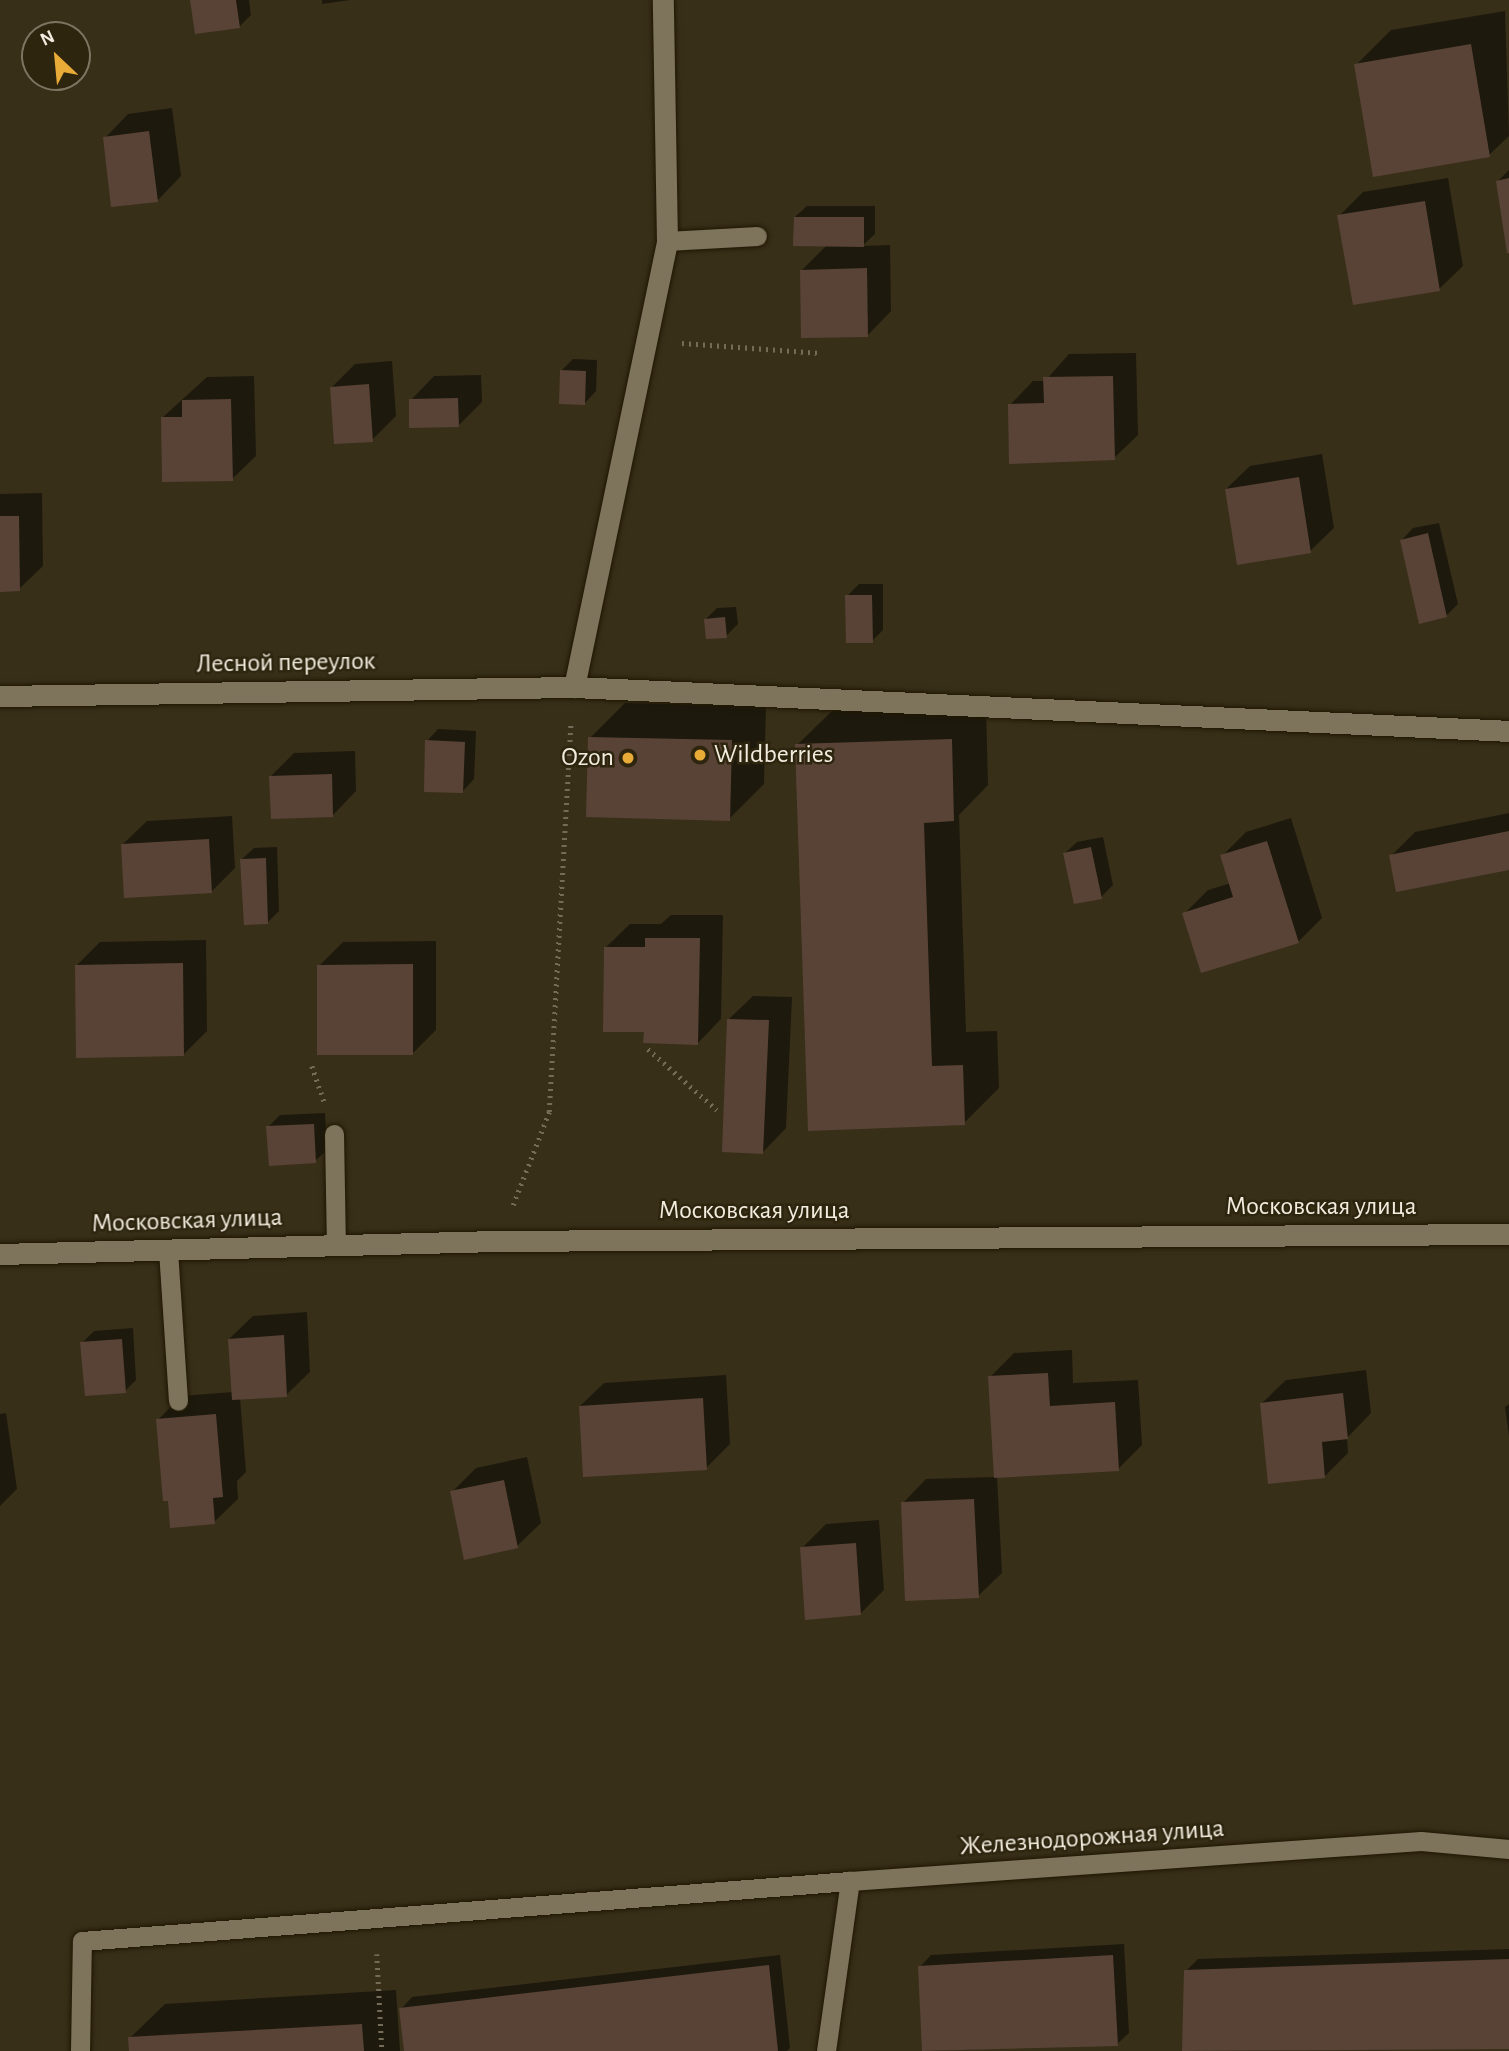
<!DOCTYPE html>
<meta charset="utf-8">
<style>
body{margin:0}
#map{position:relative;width:1509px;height:2051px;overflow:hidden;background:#382f19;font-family:"Alegreya Sans",sans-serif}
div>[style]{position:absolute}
.shadow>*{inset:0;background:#0007}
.building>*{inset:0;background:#594336}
.path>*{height:4.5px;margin-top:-2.25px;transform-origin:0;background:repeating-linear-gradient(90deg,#746c59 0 2px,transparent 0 7px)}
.roads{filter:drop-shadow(0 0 2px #1f1703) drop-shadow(0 0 2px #1f1703)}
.lane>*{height:19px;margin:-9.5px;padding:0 9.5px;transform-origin:9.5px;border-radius:9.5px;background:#7e745c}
.street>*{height:21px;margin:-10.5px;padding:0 10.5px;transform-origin:10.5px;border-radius:10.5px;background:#7e745c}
.dots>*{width:19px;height:19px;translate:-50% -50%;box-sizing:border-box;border:4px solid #2e250f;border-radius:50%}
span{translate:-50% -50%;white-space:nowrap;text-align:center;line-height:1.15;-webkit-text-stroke:5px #2e250f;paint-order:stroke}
.street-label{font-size:26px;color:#f2ecdf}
.poi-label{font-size:26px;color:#f2ecdf}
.left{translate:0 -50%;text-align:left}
.right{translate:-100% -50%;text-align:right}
.north{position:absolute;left:21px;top:21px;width:70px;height:70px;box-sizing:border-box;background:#2e250f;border:2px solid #7c7562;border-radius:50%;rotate:334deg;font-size:19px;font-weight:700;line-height:28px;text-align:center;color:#f2ecdf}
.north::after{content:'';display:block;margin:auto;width:24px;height:32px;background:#e9ab38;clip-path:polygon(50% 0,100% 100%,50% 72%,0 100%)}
</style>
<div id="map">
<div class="shadow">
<div style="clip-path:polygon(192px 0,249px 0,251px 15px,239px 27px)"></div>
<div style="clip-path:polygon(322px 0,350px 0,322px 4px)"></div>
<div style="clip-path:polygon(1505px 11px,1509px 136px,1489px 155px,1356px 65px,1391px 30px)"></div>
<div style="clip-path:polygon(172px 108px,181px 176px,158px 200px,105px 138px,128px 114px)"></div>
<div style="clip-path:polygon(1509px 170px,1509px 252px,1498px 181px)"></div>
<div style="clip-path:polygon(1448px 178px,1463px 266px,1439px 289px,1339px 216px,1363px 192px)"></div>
<div style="clip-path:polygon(807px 206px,875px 206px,875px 234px,862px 246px,890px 245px,891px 311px,868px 335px,801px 271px,827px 245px,795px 217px)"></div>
<div style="clip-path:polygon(1136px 353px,1138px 435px,1114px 458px,1010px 405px,1033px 381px,1045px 381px,1069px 354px)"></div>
<div style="clip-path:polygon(573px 359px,597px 360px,596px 391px,585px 403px,561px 371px)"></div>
<div style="clip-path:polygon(392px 361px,396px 416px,372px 440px,332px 387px,355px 364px)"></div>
<div style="clip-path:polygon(481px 375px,482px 402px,458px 426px,411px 400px,434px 376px)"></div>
<div style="clip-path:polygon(254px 376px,256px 456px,232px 479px,162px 418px,207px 377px)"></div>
<div style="clip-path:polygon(1322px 454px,1334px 528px,1310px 551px,1226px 489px,1250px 466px)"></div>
<div style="clip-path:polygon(42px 493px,43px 566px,19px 589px,0 590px,0 494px)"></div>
<div style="clip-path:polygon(1439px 523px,1458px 604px,1446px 616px,1402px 540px,1413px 528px)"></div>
<div style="clip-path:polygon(859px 584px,883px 584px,883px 630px,872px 641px,847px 596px)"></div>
<div style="clip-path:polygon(736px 607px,738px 624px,726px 636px,705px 620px,717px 608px)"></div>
<div style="clip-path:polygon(625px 703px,766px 706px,764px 784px,729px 819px,590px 738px)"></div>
<div style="clip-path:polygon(986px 705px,988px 785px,959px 815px,966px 1032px,997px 1031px,999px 1088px,964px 1123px,810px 1129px,797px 745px,832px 711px)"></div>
<div style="clip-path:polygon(438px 729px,476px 731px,474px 779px,463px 791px,427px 741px)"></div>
<div style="clip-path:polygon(355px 751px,356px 791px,333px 815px,271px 776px,294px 753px)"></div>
<div style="clip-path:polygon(1509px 813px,1509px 868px,1391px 856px,1415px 832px)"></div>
<div style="clip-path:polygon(232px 816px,235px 868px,211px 892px,123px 844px,147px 821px)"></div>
<div style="clip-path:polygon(1291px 818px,1322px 918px,1298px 942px,1184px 914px,1208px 890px,1231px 883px,1222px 856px,1246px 832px)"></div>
<div style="clip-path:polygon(1103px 837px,1113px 885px,1101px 897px,1065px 853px,1077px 842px)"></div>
<div style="clip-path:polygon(277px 847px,279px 911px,268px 922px,242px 859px,254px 848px)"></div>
<div style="clip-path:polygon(671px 915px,723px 915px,721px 1019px,698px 1043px,645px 1030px,606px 947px,630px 924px,661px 924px)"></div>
<div style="clip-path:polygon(206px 940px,207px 1031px,184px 1054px,77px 965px,100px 942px)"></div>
<div style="clip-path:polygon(436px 941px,436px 1030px,413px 1053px,319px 966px,343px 942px)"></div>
<div style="clip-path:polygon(753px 996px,792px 997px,786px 1128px,763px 1152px,729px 1019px)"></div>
<div style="clip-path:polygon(325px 1113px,327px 1150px,315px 1161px,268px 1127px,280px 1115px)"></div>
<div style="clip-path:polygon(307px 1312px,310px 1372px,286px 1395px,240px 1398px,246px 1472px,237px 1481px,238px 1499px,214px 1522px,158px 1420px,181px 1396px,233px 1392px,229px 1339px,253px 1316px)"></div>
<div style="clip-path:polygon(133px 1328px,136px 1380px,125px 1391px,82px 1343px,94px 1331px)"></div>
<div style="clip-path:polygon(1072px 1350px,1073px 1383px,1138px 1380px,1142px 1445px,1118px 1469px,997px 1476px,1002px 1573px,978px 1596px,903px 1503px,926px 1479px,995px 1477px,990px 1377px,1014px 1353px)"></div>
<div style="clip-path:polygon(1366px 1370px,1371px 1413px,1347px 1438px,1348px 1453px,1325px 1476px,1262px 1403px,1286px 1380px)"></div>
<div style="clip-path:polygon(726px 1375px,730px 1444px,706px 1468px,580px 1406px,604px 1383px)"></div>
<div style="clip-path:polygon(1509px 1404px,1509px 1436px,1505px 1407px)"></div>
<div style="clip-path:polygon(6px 1413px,17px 1489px,0 1506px,0 1414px)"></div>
<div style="clip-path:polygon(527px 1457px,541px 1523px,517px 1546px,452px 1492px,476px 1468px)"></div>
<div style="clip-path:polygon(879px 1520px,884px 1590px,860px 1614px,802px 1548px,826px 1524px)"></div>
<div style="clip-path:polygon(1124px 1944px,1129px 2033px,1117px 2044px,924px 2051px,920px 1967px,931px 1955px)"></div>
<div style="clip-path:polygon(1509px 1949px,1509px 2048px,1183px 2051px,1186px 1971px,1198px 1959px)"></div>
<div style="clip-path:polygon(780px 1955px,790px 2048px,787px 2051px,405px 2051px,401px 2009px,412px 1997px)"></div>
<div style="clip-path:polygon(396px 1990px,400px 2051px,131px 2051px,130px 2038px,165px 2004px)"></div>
</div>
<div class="building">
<div style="clip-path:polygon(190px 0,236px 0,240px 28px,195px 34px)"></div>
<div style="clip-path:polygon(1471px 44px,1490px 157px,1373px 177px,1354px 64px)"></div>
<div style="clip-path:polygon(149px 131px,158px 202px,111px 207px,103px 137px)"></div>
<div style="clip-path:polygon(1509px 178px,1509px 253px,1507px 253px,1496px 181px)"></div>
<div style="clip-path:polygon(1425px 201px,1440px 291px,1353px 305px,1337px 215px)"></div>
<div style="clip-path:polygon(794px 217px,864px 217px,864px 247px,793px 246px)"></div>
<div style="clip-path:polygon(867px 268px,868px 337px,801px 338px,800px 270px)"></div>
<div style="clip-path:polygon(560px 370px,586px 371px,585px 405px,559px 404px)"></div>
<div style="clip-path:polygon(1113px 376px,1115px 460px,1009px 464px,1008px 404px,1044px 403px,1043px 377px)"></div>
<div style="clip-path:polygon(369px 384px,373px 442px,334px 444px,330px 387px)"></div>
<div style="clip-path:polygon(458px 398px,459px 427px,409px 428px,409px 399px)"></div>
<div style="clip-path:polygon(231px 399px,233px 481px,162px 482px,161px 417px,182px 417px,182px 400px)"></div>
<div style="clip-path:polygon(1299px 477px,1311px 553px,1237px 565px,1225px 489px)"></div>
<div style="clip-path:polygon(0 516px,19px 516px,20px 591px,0 592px)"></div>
<div style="clip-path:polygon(1428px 533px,1447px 617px,1419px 624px,1400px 540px)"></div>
<div style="clip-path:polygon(845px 595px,872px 595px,873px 643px,846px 643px)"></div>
<div style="clip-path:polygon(725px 617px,727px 638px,706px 639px,704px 619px)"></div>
<div style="clip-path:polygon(588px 737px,732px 740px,730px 821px,586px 817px)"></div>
<div style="clip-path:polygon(952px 739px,954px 821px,924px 823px,932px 1066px,963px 1065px,965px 1125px,808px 1131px,795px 744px)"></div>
<div style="clip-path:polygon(425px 740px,465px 742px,463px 793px,424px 792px)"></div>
<div style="clip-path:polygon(332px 774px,333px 817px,271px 819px,269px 776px)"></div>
<div style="clip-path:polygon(1509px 831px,1509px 870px,1396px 892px,1389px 855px)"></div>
<div style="clip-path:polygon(209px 839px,212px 893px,124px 898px,121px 844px)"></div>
<div style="clip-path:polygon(1267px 841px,1299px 943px,1201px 973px,1182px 913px,1233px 897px,1220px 855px)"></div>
<div style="clip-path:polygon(1091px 847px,1102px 899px,1074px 904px,1063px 853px)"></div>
<div style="clip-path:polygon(266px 858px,268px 924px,244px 925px,240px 859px)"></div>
<div style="clip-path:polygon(645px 938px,700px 938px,698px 1045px,643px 1043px,644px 1032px,603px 1032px,604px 947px,645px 947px)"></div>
<div style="clip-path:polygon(183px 963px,184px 1056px,76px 1058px,75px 965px)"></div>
<div style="clip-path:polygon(413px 964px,413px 1055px,317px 1055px,317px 965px)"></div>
<div style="clip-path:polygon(727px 1019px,769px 1020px,763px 1154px,722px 1152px)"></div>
<div style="clip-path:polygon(314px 1124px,316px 1163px,269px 1166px,266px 1126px)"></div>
<div style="clip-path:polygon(284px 1335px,287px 1397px,232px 1400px,228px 1339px)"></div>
<div style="clip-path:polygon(122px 1339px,126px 1393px,85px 1396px,80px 1342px)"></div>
<div style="clip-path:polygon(1048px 1373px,1050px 1406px,1115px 1402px,1119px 1471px,994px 1478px,988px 1376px)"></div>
<div style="clip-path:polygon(1343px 1393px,1348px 1439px,1322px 1442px,1325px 1478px,1268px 1484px,1260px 1403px)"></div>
<div style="clip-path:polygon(703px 1398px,707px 1470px,583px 1477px,579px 1406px)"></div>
<div style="clip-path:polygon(216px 1414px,223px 1497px,213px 1498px,215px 1524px,170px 1528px,168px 1501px,163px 1501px,156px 1419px)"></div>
<div style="clip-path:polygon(504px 1480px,518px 1548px,464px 1560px,450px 1491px)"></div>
<div style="clip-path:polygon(974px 1499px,979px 1598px,905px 1601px,901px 1502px)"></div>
<div style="clip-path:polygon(856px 1543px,861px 1615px,805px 1620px,800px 1547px)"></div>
<div style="clip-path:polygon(1113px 1955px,1118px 2046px,922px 2051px,918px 1966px)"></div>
<div style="clip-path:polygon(1509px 1959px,1509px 2049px,1182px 2051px,1184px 1970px)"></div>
<div style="clip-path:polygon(769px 1965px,778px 2051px,404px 2051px,399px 2008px)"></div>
<div style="clip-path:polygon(362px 2024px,364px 2051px,129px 2051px,128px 2037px)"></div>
</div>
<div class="path">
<div style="left:682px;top:343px;width:139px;rotate:4.1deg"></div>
<div style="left:648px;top:1049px;width:92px;rotate:41.5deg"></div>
<div style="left:312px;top:1066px;width:37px;rotate:71deg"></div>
<div style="left:513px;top:1205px;width:100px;rotate:-68.8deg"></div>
<div style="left:549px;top:1112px;width:389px;rotate:-86.8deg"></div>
<div style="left:377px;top:1954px;width:97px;rotate:87deg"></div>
</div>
<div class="roads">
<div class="lane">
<div style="left:667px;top:241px;width:90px;rotate:-3.2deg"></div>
<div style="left:334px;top:1134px;width:111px;rotate:89deg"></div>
<div style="left:168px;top:1250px;width:151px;rotate:86.2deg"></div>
<div style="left:80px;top:2051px;width:110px;rotate:-89deg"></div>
<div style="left:82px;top:1941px;width:770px;rotate:-4.47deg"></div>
<div style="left:826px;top:2051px;width:172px;rotate:-82deg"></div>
<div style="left:850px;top:1881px;width:572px;rotate:-4.01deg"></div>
<div style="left:1421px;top:1841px;width:88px;rotate:5.2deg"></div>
</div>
<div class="street">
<div style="left:574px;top:687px;width:456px;rotate:-78.2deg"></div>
<div style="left:667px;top:241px;width:241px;rotate:-91deg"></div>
<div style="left:0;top:696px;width:574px;rotate:-0.9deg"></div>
<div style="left:574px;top:687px;width:936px;rotate:2.69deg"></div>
<div style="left:0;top:1254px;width:498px;rotate:-1.5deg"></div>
<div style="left:498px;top:1241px;width:1011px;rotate:-0.4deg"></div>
</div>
</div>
<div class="dots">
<div style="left:700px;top:755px;background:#e9ab38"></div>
<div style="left:628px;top:758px;background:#e9ab38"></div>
</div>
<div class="street-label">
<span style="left:286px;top:663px;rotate:-1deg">Лесной переулок</span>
<span style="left:1321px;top:1207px">Московская улица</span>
<span style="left:754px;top:1211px">Московская улица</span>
<span style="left:187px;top:1221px;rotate:-2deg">Московская улица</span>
<span style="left:1092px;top:1838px;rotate:-4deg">Железнодорожная улица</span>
</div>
<div class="poi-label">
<span class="left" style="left:714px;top:755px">Wildberries</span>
<span class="right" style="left:614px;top:758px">Ozon</span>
</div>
<div class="north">N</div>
</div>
